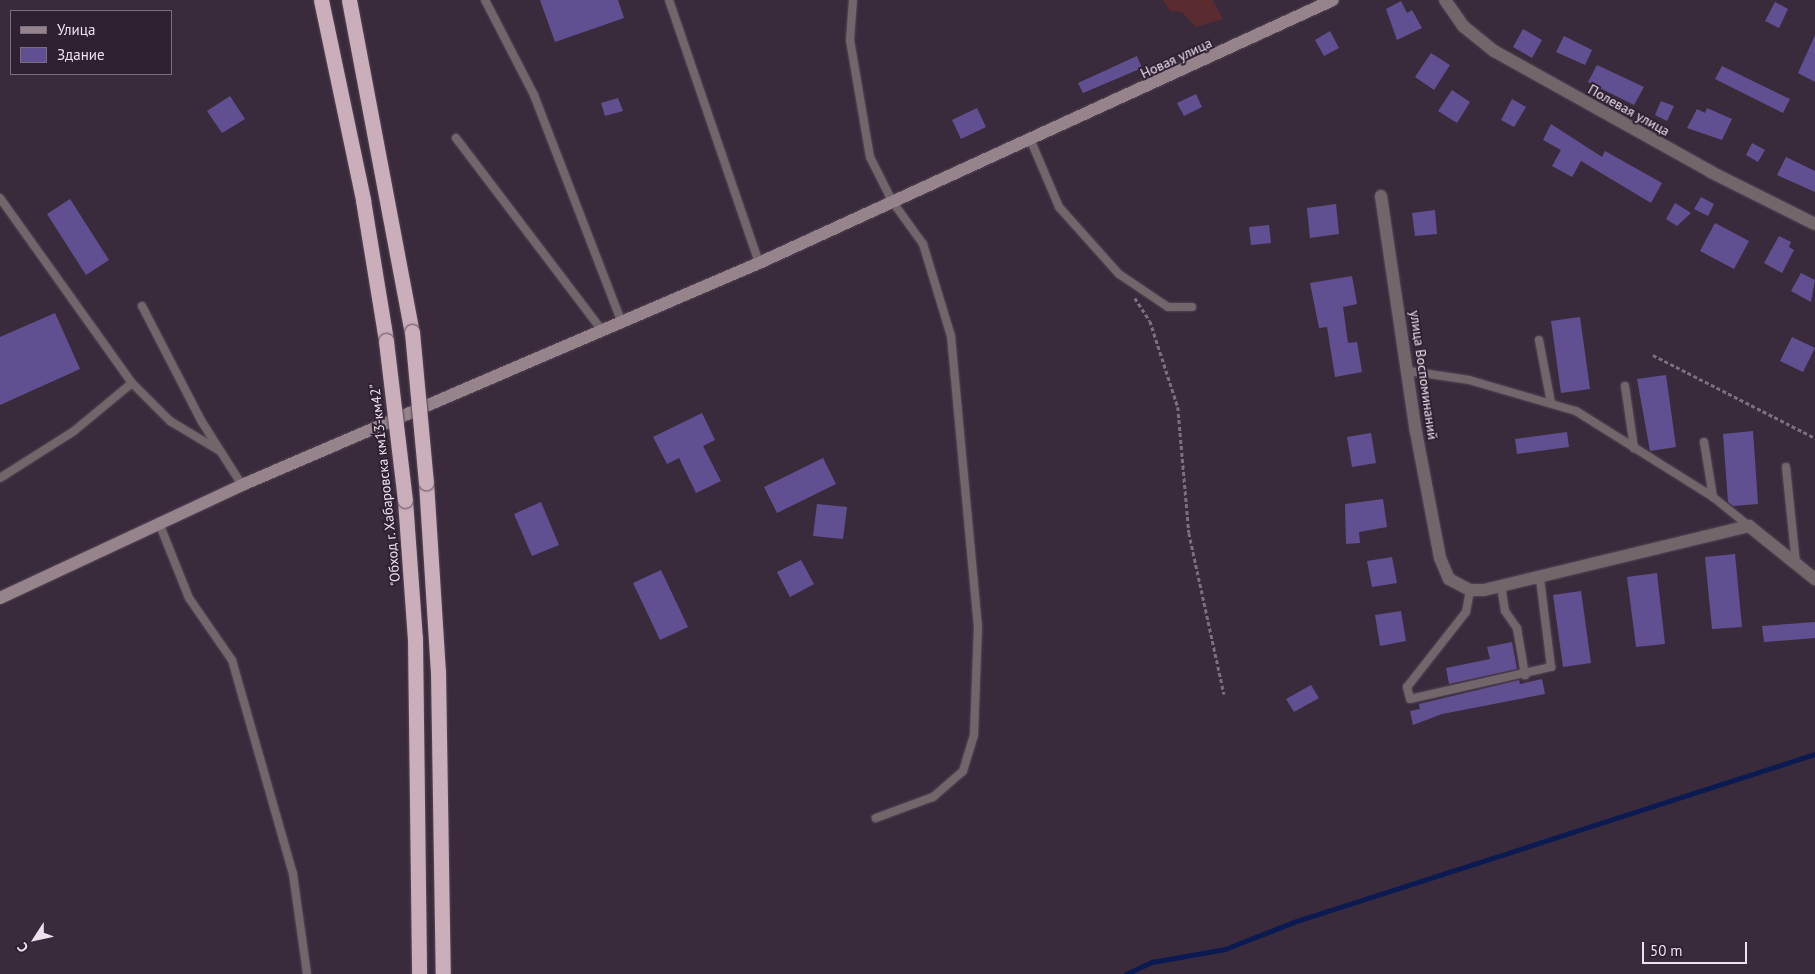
<!DOCTYPE html>
<meta charset="utf-8">
<style>
body{margin:0}
#map{position:relative;width:1815px;height:974px;overflow:hidden;background:#3a2b3c;font-family:"PT Sans",sans-serif}
div>[style]{position:absolute}
.green>*{inset:0;background:#5a2c2f}
.stream>*{height:4.5px;margin:-2.25px;padding:0 2.25px;transform-origin:2.25px;border-radius:2.25px;background:#0b1b52}
.building>*{inset:0;background:#615091}
.path>*{height:2.5px;margin-top:-1.25px;transform-origin:0;background:repeating-linear-gradient(90deg,#7c6f7e 0 4px,transparent 0 6.5px)}
.roads{filter:drop-shadow(0 0 1px #564858) drop-shadow(0 0 1px #564858)}
.lane>*{height:8px;margin:-4px;padding:0 4px;transform-origin:4px;border-radius:4px;background:#72666b}
.street>*{height:12px;margin:-6px;padding:0 6px;transform-origin:6px;border-radius:6px;background:#72666b}
.secondary>*{height:12px;margin:-6px;padding:0 6px;transform-origin:6px;border-radius:6px;background:#96838b}
.highway>*{height:15px;margin:-7.5px;padding:0 7.5px;transform-origin:7.5px;border-radius:7.5px;background:#caaeba}
.bridges{filter:drop-shadow(0 0 1px #564858) drop-shadow(0 0 1px #564858)}
.highway-bridge>*{height:15px;margin:-7.5px;padding:0 7.5px;transform-origin:7.5px;border-radius:7.5px;background:#caaeba}
span{translate:-50% -50%;white-space:nowrap;text-align:center;line-height:1.15;-webkit-text-stroke:4px #302132;paint-order:stroke}
.street-label{font-size:14px;color:#ece2ed}
.legend{position:absolute;left:10px;top:10px;width:162px;height:65px;box-sizing:border-box;background:#302132;border:1px solid #7b6e7d;margin:0;padding:6px 9px;list-style:none;font-size:15px;color:#ece2ed}
.legend li{display:flex;align-items:center;gap:10px;height:25px}
.legend b{width:25px;border:1px solid #7b6e7d}
.north{position:absolute;left:10px;top:914px;width:50px;height:50px;-webkit-text-stroke:4px #302132;paint-order:stroke;rotate:235deg;font-size:14px;font-weight:700;line-height:20px;text-align:center;color:#ece2ed}
.north::after{content:'';display:block;margin:auto;width:18px;height:22px;background:#ece2ed;clip-path:polygon(50% 0,100% 100%,50% 72%,0 100%)}
.scale{position:absolute;left:1642px;top:942px;width:105px;height:22px;box-sizing:border-box;border:2px solid #ece2ed;border-top:0;padding-left:6px;font-size:15px;line-height:18px;white-space:nowrap;color:#ece2ed;-webkit-text-stroke:4px #302132;paint-order:stroke}
</style>
<div id="map">
<div class="green">
<div style="clip-path:polygon(1163px 0,1213px 0,1223px 19px,1196px 27px,1182px 12px,1170px 11px)"></div>
</div>
<div class="stream">
<div style="left:1126px;top:974px;width:29px;rotate:-25deg"></div>
<div style="left:1152px;top:962px;width:74px;rotate:-10.1deg"></div>
<div style="left:1225px;top:949px;width:74px;rotate:-21.4deg"></div>
<div style="left:1294px;top:922px;width:547px;rotate:-17.87deg"></div>
</div>
<div class="building">
<div style="clip-path:polygon(540px 0,618px 0,624px 18px,555px 42px)"></div>
<div style="clip-path:polygon(1401px 1px,1407px 13px,1412px 10px,1422px 28px,1397px 40px,1386px 9px)"></div>
<div style="clip-path:polygon(1775px 2px,1788px 9px,1779px 28px,1765px 21px)"></div>
<div style="clip-path:polygon(1523px 29px,1542px 40px,1532px 58px,1513px 47px)"></div>
<div style="clip-path:polygon(1330px 31px,1339px 48px,1324px 56px,1315px 40px)"></div>
<div style="clip-path:polygon(1815px 35px,1815px 82px,1798px 73px)"></div>
<div style="clip-path:polygon(1564px 36px,1592px 50px,1585px 65px,1556px 52px)"></div>
<div style="clip-path:polygon(1431px 53px,1450px 65px,1434px 90px,1415px 77px)"></div>
<div style="clip-path:polygon(1137px 56px,1142px 68px,1083px 93px,1078px 83px)"></div>
<div style="clip-path:polygon(1597px 65px,1644px 87px,1634px 105px,1588px 82px)"></div>
<div style="clip-path:polygon(1722px 66px,1790px 99px,1783px 113px,1715px 79px)"></div>
<div style="clip-path:polygon(1452px 90px,1470px 102px,1457px 123px,1438px 111px)"></div>
<div style="clip-path:polygon(1196px 94px,1202px 107px,1184px 116px,1177px 103px)"></div>
<div style="clip-path:polygon(230px 96px,245px 119px,222px 133px,207px 111px)"></div>
<div style="clip-path:polygon(618px 98px,623px 111px,605px 116px,601px 103px)"></div>
<div style="clip-path:polygon(1512px 99px,1526px 107px,1514px 127px,1501px 120px)"></div>
<div style="clip-path:polygon(1661px 101px,1674px 106px,1667px 121px,1655px 115px)"></div>
<div style="clip-path:polygon(977px 108px,986px 127px,961px 139px,952px 120px)"></div>
<div style="clip-path:polygon(1707px 108px,1732px 119px,1722px 140px,1687px 128px,1697px 109px,1705px 113px)"></div>
<div style="clip-path:polygon(1551px 124px,1602px 157px,1605px 151px,1662px 183px,1651px 203px,1581px 161px,1572px 177px,1552px 166px,1561px 150px,1543px 140px)"></div>
<div style="clip-path:polygon(1752px 143px,1765px 150px,1758px 162px,1746px 155px)"></div>
<div style="clip-path:polygon(1786px 157px,1815px 171px,1815px 192px,1777px 175px)"></div>
<div style="clip-path:polygon(1701px 197px,1714px 204px,1708px 216px,1694px 209px)"></div>
<div style="clip-path:polygon(70px 199px,109px 260px,86px 275px,47px 214px)"></div>
<div style="clip-path:polygon(1675px 203px,1691px 213px,1677px 226px,1666px 219px)"></div>
<div style="clip-path:polygon(1336px 204px,1339px 234px,1310px 238px,1307px 208px)"></div>
<div style="clip-path:polygon(1435px 210px,1437px 234px,1415px 236px,1412px 213px)"></div>
<div style="clip-path:polygon(1715px 223px,1749px 241px,1734px 269px,1700px 251px)"></div>
<div style="clip-path:polygon(1269px 225px,1271px 243px,1251px 245px,1249px 227px)"></div>
<div style="clip-path:polygon(1779px 236px,1791px 242px,1789px 247px,1794px 250px,1782px 273px,1764px 263px)"></div>
<div style="clip-path:polygon(1801px 273px,1815px 280px,1811px 302px,1791px 291px)"></div>
<div style="clip-path:polygon(1352px 276px,1357px 304px,1343px 307px,1348px 343px,1357px 342px,1362px 372px,1335px 377px,1327px 327px,1319px 328px,1310px 283px)"></div>
<div style="clip-path:polygon(55px 313px,80px 369px,0 405px,0 337px)"></div>
<div style="clip-path:polygon(1580px 317px,1590px 389px,1561px 393px,1551px 321px)"></div>
<div style="clip-path:polygon(1792px 337px,1815px 348px,1803px 372px,1780px 361px)"></div>
<div style="clip-path:polygon(1666px 375px,1676px 447px,1650px 451px,1637px 379px)"></div>
<div style="clip-path:polygon(702px 413px,715px 440px,703px 446px,721px 481px,696px 493px,679px 458px,667px 464px,653px 437px)"></div>
<div style="clip-path:polygon(1753px 431px,1758px 504px,1733px 506px,1728px 502px,1723px 434px)"></div>
<div style="clip-path:polygon(1567px 432px,1569px 447px,1517px 454px,1515px 439px)"></div>
<div style="clip-path:polygon(1371px 433px,1376px 463px,1352px 467px,1347px 437px)"></div>
<div style="clip-path:polygon(823px 458px,836px 484px,777px 513px,764px 487px)"></div>
<div style="clip-path:polygon(1383px 499px,1387px 527px,1359px 532px,1360px 543px,1346px 544px,1345px 504px)"></div>
<div style="clip-path:polygon(541px 502px,559px 545px,532px 556px,514px 514px)"></div>
<div style="clip-path:polygon(817px 504px,847px 507px,843px 539px,813px 536px)"></div>
<div style="clip-path:polygon(1735px 554px,1742px 627px,1712px 629px,1705px 557px)"></div>
<div style="clip-path:polygon(1392px 557px,1397px 583px,1372px 587px,1367px 561px)"></div>
<div style="clip-path:polygon(801px 560px,814px 584px,790px 597px,777px 572px)"></div>
<div style="clip-path:polygon(661px 570px,688px 627px,660px 640px,633px 583px)"></div>
<div style="clip-path:polygon(1657px 573px,1665px 644px,1636px 647px,1627px 577px)"></div>
<div style="clip-path:polygon(1581px 591px,1591px 663px,1563px 667px,1553px 595px)"></div>
<div style="clip-path:polygon(1401px 611px,1406px 641px,1380px 646px,1375px 615px)"></div>
<div style="clip-path:polygon(1815px 622px,1815px 638px,1764px 642px,1762px 626px)"></div>
<div style="clip-path:polygon(1512px 642px,1517px 669px,1449px 684px,1446px 668px,1490px 659px,1487px 647px)"></div>
<div style="clip-path:polygon(1542px 679px,1545px 694px,1442px 714px,1413px 725px,1410px 711px,1420px 709px,1419px 704px,1519px 680px,1520px 684px)"></div>
<div style="clip-path:polygon(1311px 685px,1319px 698px,1294px 712px,1286px 699px)"></div>
</div>
<div class="path">
<div style="left:1135px;top:298px;width:27px;rotate:57deg"></div>
<div style="left:1150px;top:321px;width:90px;rotate:72deg"></div>
<div style="left:1178px;top:407px;width:126px;rotate:85deg"></div>
<div style="left:1189px;top:533px;width:165px;rotate:77.7deg"></div>
<div style="left:1653px;top:355px;width:182px;rotate:27.1deg"></div>
</div>
<div class="roads">
<div class="lane">
<div style="left:485px;top:0;width:107px;rotate:62.7deg"></div>
<div style="left:534px;top:95px;width:244px;rotate:68.9deg"></div>
<div style="left:669px;top:0;width:278px;rotate:71.1deg"></div>
<div style="left:853px;top:0;width:40px;rotate:94.3deg"></div>
<div style="left:850px;top:40px;width:119px;rotate:80.3deg"></div>
<div style="left:870px;top:157px;width:49px;rotate:63.4deg"></div>
<div style="left:892px;top:201px;width:53px;rotate:54.2deg"></div>
<div style="left:923px;top:244px;width:96px;rotate:73.1deg"></div>
<div style="left:951px;top:336px;width:291px;rotate:84.7deg"></div>
<div style="left:978px;top:626px;width:109px;rotate:92.1deg"></div>
<div style="left:974px;top:735px;width:38px;rotate:107deg"></div>
<div style="left:963px;top:771px;width:40px;rotate:139deg"></div>
<div style="left:933px;top:797px;width:61px;rotate:159.8deg"></div>
<div style="left:456px;top:138px;width:241px;rotate:52.8deg"></div>
<div style="left:1031px;top:141px;width:72px;rotate:67deg"></div>
<div style="left:1059px;top:207px;width:90px;rotate:48.2deg"></div>
<div style="left:1119px;top:274px;width:59px;rotate:34deg"></div>
<div style="left:1168px;top:307px;width:24px"></div>
<div style="left:0;top:198px;width:227px;rotate:54.5deg"></div>
<div style="left:132px;top:383px;width:54px;rotate:45deg"></div>
<div style="left:170px;top:421px;width:58px;rotate:31deg"></div>
<div style="left:142px;top:306px;width:131px;rotate:62.7deg"></div>
<div style="left:202px;top:422px;width:75px;rotate:57.6deg"></div>
<div style="left:1539px;top:340px;width:64px;rotate:79.2deg"></div>
<div style="left:1409px;top:371px;width:61px;rotate:8.5deg"></div>
<div style="left:1469px;top:380px;width:111px;rotate:16.2deg"></div>
<div style="left:1576px;top:411px;width:162px;rotate:32.1deg"></div>
<div style="left:1713px;top:497px;width:46px;rotate:38.9deg"></div>
<div style="left:1625px;top:386px;width:63px;rotate:81.7deg"></div>
<div style="left:1704px;top:442px;width:56px;rotate:80.7deg"></div>
<div style="left:1786px;top:467px;width:98px;rotate:84.1deg"></div>
<div style="left:0;top:478px;width:88px;rotate:-32.4deg"></div>
<div style="left:74px;top:431px;width:75px;rotate:-39.6deg"></div>
<div style="left:159px;top:523px;width:81px;rotate:68.2deg"></div>
<div style="left:189px;top:598px;width:75px;rotate:55.3deg"></div>
<div style="left:232px;top:660px;width:223px;rotate:74.1deg"></div>
<div style="left:293px;top:874px;width:101px;rotate:82deg"></div>
<div style="left:1501px;top:586px;width:25px;rotate:81deg"></div>
<div style="left:1505px;top:611px;width:21px;rotate:55deg"></div>
<div style="left:1517px;top:628px;width:48px;rotate:80.3deg"></div>
<div style="left:1470px;top:590px;width:22px;rotate:100deg"></div>
<div style="left:1466px;top:612px;width:95px;rotate:128.2deg"></div>
<div style="left:1407px;top:687px;width:12px;rotate:76deg"></div>
<div style="left:1410px;top:699px;width:145px;rotate:-12.8deg"></div>
<div style="left:1551px;top:667px;width:89px;rotate:-97.1deg"></div>
</div>
<div class="street">
<div style="left:1445px;top:0;width:32px;rotate:55deg"></div>
<div style="left:1463px;top:26px;width:40px;rotate:39deg"></div>
<div style="left:1494px;top:51px;width:248px;rotate:29.1deg"></div>
<div style="left:1711px;top:172px;width:116px;rotate:26.6deg"></div>
<div style="left:1381px;top:196px;width:239px;rotate:81.6deg"></div>
<div style="left:1416px;top:432px;width:128px;rotate:79.2deg"></div>
<div style="left:1440px;top:558px;width:23px;rotate:67deg"></div>
<div style="left:1449px;top:579px;width:24px;rotate:28deg"></div>
<div style="left:1470px;top:590px;width:14px"></div>
<div style="left:1484px;top:590px;width:273px;rotate:-13.6deg"></div>
<div style="left:1749px;top:526px;width:85px;rotate:38.8deg"></div>
</div>
<div class="secondary">
<div style="left:0;top:598px;width:267px;rotate:-25deg"></div>
<div style="left:242px;top:485px;width:563px;rotate:-23.24deg"></div>
<div style="left:759px;top:263px;width:631px;rotate:-24.62deg"></div>
</div>
<div class="highway">
<div style="left:321px;top:0;width:204px;rotate:78.1deg"></div>
<div style="left:363px;top:200px;width:143px;rotate:80.7deg"></div>
<div style="left:349px;top:0;width:338px;rotate:79.3deg"></div>
<div style="left:426px;top:482px;width:189px;rotate:86.4deg"></div>
<div style="left:438px;top:671px;width:303px;rotate:89.1deg"></div>
<div style="left:405px;top:500px;width:138px;rotate:85.9deg"></div>
<div style="left:415px;top:638px;width:336px;rotate:89.3deg"></div>
</div>
</div>
<div class="bridges">
<div class="highway-bridge">
<div style="left:412px;top:332px;width:151px;rotate:84.7deg"></div>
<div style="left:386px;top:341px;width:160px;rotate:83.2deg"></div>
</div>
</div>
<div class="street-label">
<span style="left:1176px;top:58px;rotate:-25deg">Новая улица</span>
<span style="left:1629px;top:110px;rotate:29deg">Полевая улица</span>
<span style="left:1424px;top:375px;rotate:82deg">улица Воспоминаний</span>
<span style="left:385px;top:485px;rotate:-96deg">"Обход г. Хабаровска км13-км42"</span>
</div>
<ul class="legend">
<li><b style="height:6px;background:#96838b"></b>Улица</li>
<li><b style="height:14px;background:#615091"></b>Здание</li>
</ul>
<div class="north">С</div>
<div class="scale">50 m</div>
</div>
